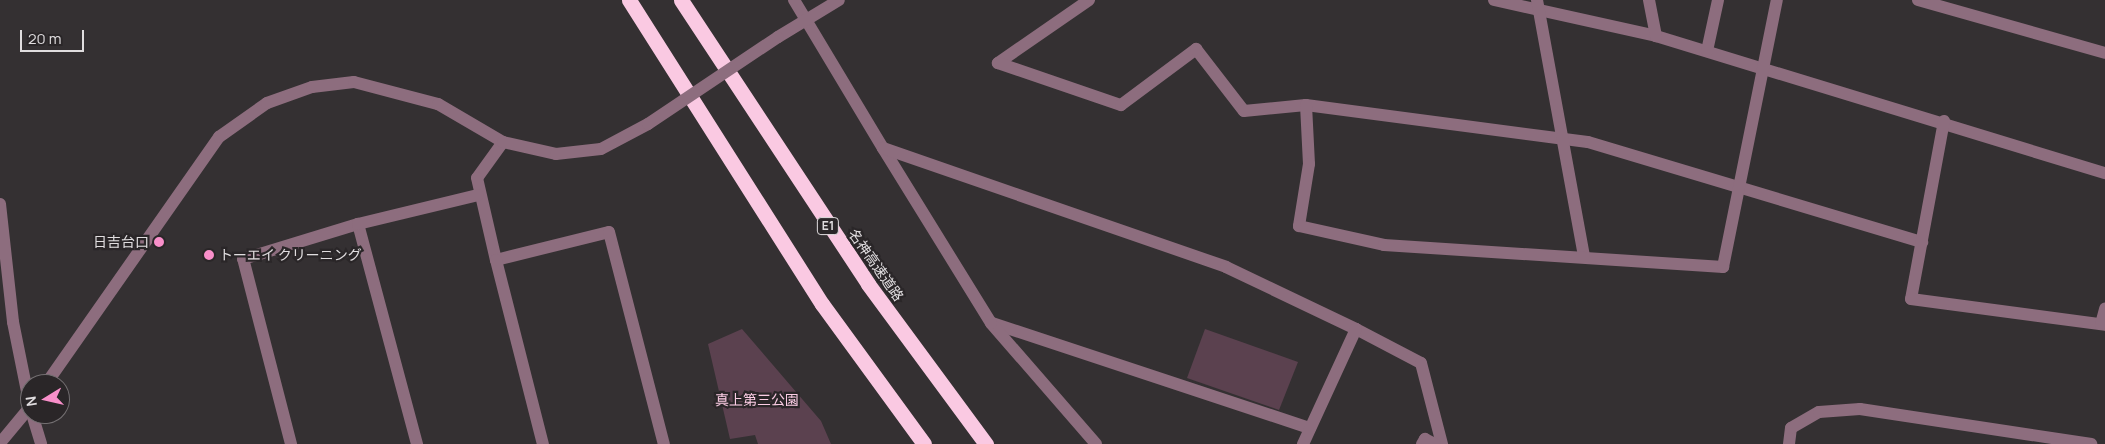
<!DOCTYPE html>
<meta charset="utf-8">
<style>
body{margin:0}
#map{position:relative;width:2105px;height:444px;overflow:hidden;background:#343032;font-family:Manrope,"Noto Sans JP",sans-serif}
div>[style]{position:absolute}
.green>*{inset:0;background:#5b414f}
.minor>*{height:12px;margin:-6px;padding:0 6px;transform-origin:6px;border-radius:6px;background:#8d6d7e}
.highway>*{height:15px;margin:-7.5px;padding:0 7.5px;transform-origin:7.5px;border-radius:7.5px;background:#fac9e2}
.minor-bridge>*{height:12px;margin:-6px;padding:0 6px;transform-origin:6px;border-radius:6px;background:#8d6d7e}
.dots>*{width:14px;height:14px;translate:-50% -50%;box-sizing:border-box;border:2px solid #2a2628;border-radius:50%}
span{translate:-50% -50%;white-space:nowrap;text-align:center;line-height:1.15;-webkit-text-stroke:4.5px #2a2628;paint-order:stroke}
.shield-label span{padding:1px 4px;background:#2a2628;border:1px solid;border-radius:4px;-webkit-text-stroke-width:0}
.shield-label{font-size:12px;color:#e0dddf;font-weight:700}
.poi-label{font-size:14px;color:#e0dddf}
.right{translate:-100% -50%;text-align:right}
.left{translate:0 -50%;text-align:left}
.street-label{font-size:14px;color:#e0dddf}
.park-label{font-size:14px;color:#fbcce4}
.north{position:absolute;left:20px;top:374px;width:50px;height:50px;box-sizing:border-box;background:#2a2628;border:1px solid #736f71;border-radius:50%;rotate:261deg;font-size:14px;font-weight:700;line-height:20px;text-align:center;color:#e0dddf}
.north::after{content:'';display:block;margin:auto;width:18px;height:22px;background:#f98fca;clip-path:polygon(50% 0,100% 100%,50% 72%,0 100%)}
.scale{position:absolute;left:20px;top:30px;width:64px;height:22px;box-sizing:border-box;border:2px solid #e0dddf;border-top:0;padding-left:6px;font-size:15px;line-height:18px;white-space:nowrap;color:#e0dddf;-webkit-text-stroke:4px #2a2628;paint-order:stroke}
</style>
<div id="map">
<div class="green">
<div style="clip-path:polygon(742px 329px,821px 421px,831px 444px,758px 444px,755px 435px,730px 439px,708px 344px)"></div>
<div style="clip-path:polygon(1205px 329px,1298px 362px,1279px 410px,1187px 378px)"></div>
</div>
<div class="minor">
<div style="left:794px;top:0;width:173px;rotate:59deg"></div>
<div style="left:1089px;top:0;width:111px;rotate:145.3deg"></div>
<div style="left:998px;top:63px;width:130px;rotate:18.9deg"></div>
<div style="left:1121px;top:105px;width:94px;rotate:-36.7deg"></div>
<div style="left:1196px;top:49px;width:78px;rotate:52.3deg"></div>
<div style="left:1244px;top:111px;width:62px;rotate:-5.5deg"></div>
<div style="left:1306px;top:105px;width:284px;rotate:7.5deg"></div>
<div style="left:1588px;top:142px;width:349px;rotate:16.7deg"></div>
<div style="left:1494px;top:0;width:166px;rotate:12.5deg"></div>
<div style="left:1656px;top:36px;width:469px;rotate:17deg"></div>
<div style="left:1537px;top:0;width:260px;rotate:79.6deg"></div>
<div style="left:1649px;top:0;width:37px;rotate:79deg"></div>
<div style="left:1918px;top:0;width:194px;rotate:15.8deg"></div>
<div style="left:778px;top:37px;width:71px;rotate:-31.2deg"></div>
<div style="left:1707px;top:51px;width:52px;rotate:-77.8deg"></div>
<div style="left:1306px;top:105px;width:59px;rotate:87.1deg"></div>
<div style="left:1309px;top:164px;width:63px;rotate:99.2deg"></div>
<div style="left:1299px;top:226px;width:87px;rotate:12.6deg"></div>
<div style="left:1384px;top:245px;width:340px;rotate:3.7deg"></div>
<div style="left:1723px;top:267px;width:272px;rotate:-78.6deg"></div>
<div style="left:1944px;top:121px;width:181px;rotate:100.5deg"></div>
<div style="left:1911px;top:299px;width:196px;rotate:7.6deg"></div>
<div style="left:503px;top:142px;width:44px;rotate:125.8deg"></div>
<div style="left:477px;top:178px;width:84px;rotate:77deg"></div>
<div style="left:496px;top:260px;width:116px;rotate:-13.9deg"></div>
<div style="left:609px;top:232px;width:219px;rotate:75.5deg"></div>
<div style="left:0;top:204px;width:119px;rotate:83.7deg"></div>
<div style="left:13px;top:322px;width:86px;rotate:78.6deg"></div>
<div style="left:496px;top:260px;width:190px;rotate:75.7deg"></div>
<div style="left:992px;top:323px;width:335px;rotate:18.3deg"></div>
<div style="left:2101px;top:324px;width:16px;rotate:-75deg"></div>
<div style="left:1356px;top:329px;width:73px;rotate:27.6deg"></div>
<div style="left:1421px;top:363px;width:84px;rotate:75.5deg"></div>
<div style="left:46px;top:384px;width:302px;rotate:-55deg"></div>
<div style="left:219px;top:137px;width:59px;rotate:-35.3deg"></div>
<div style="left:267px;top:103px;width:48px;rotate:-19.6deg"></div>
<div style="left:312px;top:87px;width:42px;rotate:-6.8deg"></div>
<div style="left:354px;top:82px;width:87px;rotate:14.7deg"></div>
<div style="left:438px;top:104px;width:75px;rotate:30.3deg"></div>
<div style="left:503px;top:142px;width:54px;rotate:12.8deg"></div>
<div style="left:556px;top:154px;width:45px;rotate:-6.3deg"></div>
<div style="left:601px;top:149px;width:53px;rotate:-28deg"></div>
<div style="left:32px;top:414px;width:31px;rotate:73deg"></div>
<div style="left:0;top:443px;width:47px;rotate:-50.2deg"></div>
<div style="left:291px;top:444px;width:191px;rotate:-104.5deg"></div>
<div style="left:243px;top:259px;width:120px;rotate:-16.9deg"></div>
<div style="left:417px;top:444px;width:228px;rotate:-105deg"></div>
<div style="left:358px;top:224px;width:123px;rotate:-13.6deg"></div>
<div style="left:1096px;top:444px;width:160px;rotate:-131deg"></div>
<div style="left:991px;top:323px;width:206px;rotate:-121.7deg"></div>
<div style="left:883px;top:148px;width:363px;rotate:19.1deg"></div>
<div style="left:1226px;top:267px;width:144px;rotate:25.5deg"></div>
<div style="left:1356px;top:329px;width:127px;rotate:114.7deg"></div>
<div style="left:1422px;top:444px;width:6px;rotate:-59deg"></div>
<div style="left:1425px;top:439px;width:11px;rotate:27deg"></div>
<div style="left:1789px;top:444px;width:16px;rotate:-83deg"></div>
<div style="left:1791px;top:428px;width:32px;rotate:-30deg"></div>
<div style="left:1819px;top:412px;width:41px;rotate:-4.2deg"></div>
<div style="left:1860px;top:409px;width:234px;rotate:8.6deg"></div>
</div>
<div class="highway">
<div style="left:629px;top:0;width:360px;rotate:57.6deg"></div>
<div style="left:822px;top:304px;width:173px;rotate:53.9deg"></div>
<div style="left:681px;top:0;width:340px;rotate:56.6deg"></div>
<div style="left:868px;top:284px;width:199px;rotate:53.6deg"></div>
</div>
<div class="minor-bridge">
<div style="left:648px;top:124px;width:156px;rotate:-33.8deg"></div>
</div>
<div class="dots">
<div style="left:159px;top:242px;background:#f98fca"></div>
<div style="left:209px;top:255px;background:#f98fca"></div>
</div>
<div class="shield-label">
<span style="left:828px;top:226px">E1</span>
</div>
<div class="poi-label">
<span class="right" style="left:149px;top:242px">日吉台口</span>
<span class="left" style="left:219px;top:255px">トーエイ クリーニング</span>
</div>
<div class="street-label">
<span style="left:876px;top:265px;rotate:55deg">名神高速道路</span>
</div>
<div class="park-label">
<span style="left:757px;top:400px">真上第三公園</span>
</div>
<div class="north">N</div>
<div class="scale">20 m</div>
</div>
